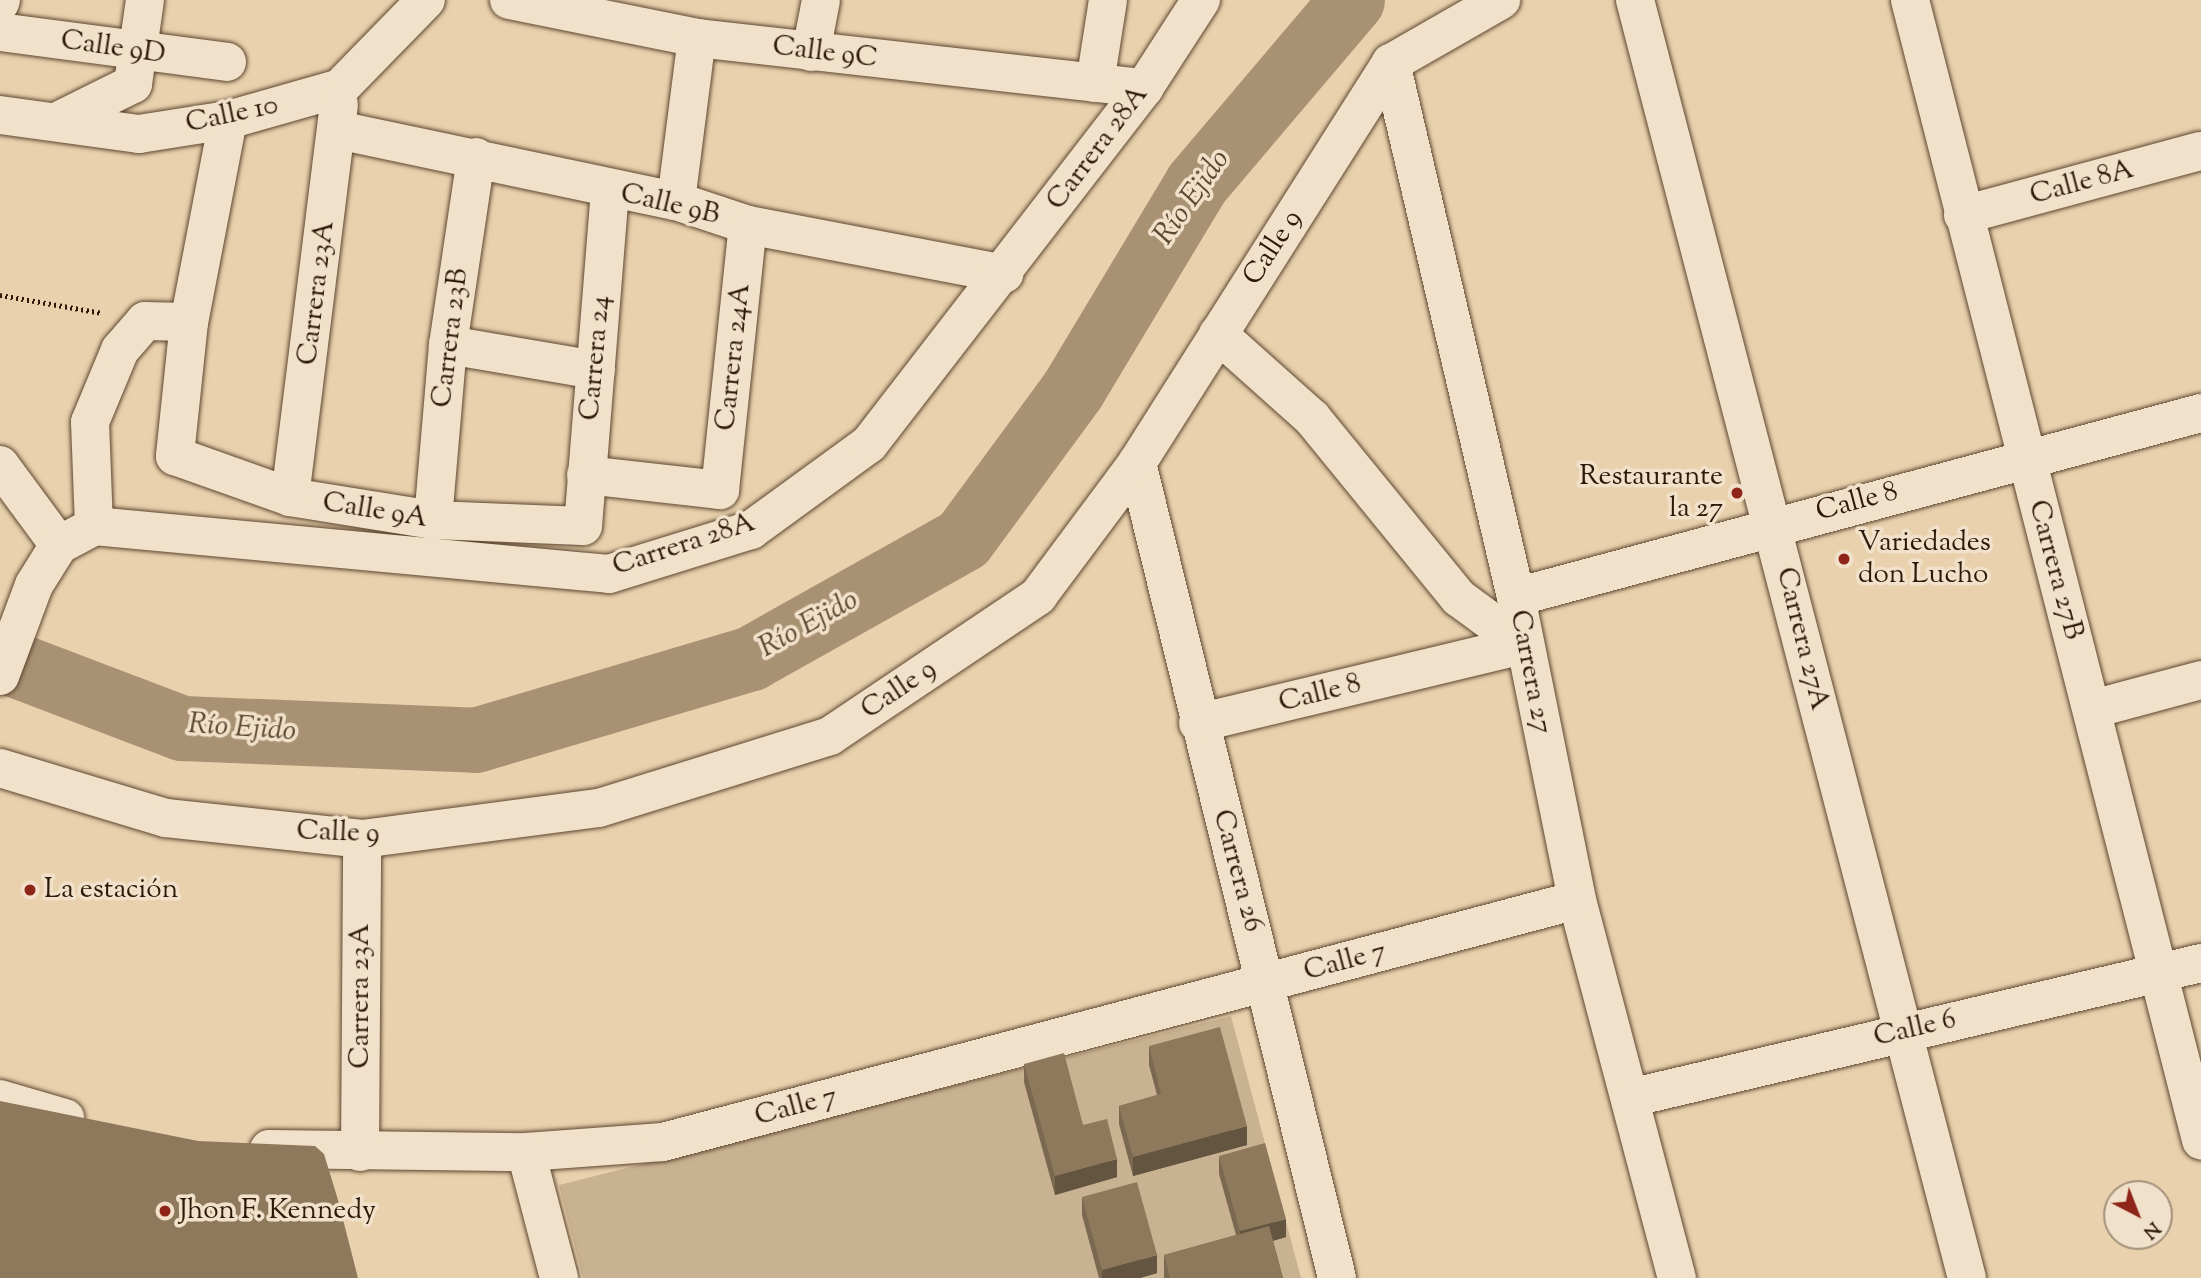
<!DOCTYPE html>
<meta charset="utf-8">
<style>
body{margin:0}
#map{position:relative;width:2201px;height:1278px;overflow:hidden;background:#e9d1ad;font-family:"Sorts Mill Goudy",serif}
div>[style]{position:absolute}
.green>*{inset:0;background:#c9b291}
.river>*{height:65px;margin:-32.5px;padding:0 32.5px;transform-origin:32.5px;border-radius:32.5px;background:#a99274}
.path>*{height:4.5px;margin-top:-2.25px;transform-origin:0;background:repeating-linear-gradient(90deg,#2e1906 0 2px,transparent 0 5.5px)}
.roads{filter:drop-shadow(0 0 2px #5d4730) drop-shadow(0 0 2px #5d4730)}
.minor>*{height:38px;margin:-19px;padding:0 19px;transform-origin:19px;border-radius:19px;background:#f1e1ca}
.wall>*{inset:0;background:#7b6850}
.shaded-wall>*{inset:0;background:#645541}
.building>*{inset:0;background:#8f795d}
.dots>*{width:19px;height:19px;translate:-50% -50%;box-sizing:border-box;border:4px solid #f1e1ca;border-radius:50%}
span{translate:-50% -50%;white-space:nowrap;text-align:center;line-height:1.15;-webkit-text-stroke:7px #f1e1ca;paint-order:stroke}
.street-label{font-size:28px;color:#2e1906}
.poi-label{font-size:28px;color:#2e1906}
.right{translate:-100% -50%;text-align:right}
.left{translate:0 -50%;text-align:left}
.water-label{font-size:30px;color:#5f4932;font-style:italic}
.north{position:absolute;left:2103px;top:1180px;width:70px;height:70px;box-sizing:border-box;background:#f1e1ca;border:2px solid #a3917c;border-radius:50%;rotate:138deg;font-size:19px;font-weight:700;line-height:28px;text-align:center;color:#2e1906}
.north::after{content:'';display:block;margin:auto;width:24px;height:32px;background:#8f2418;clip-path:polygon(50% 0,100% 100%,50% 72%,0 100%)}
</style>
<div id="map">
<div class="green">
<div style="clip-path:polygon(1231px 1016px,1301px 1278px,583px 1278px,559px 1185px)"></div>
</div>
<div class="river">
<div style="left:0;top:659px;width:195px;rotate:20.8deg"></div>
<div style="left:182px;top:728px;width:293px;rotate:2.3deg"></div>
<div style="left:475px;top:740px;width:288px;rotate:-16.5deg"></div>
<div style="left:751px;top:658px;width:243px;rotate:-29.3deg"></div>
<div style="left:963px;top:539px;width:186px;rotate:-53.7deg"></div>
<div style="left:1073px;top:389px;width:239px;rotate:-59deg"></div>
<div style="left:1196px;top:184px;width:241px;rotate:-49.7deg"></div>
</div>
<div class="path">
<div style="left:0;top:295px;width:104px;rotate:10deg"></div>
</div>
<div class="roads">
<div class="minor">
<div style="left:509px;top:0;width:192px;rotate:11.4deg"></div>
<div style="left:697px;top:38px;width:450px;rotate:6.4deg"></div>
<div style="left:1635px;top:0;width:1320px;rotate:75.44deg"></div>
<div style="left:1910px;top:0;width:1177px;rotate:75.68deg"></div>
<div style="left:0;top:3px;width:3px;rotate:-72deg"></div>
<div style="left:0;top:32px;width:229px;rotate:7.5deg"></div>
<div style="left:811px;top:52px;width:53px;rotate:-79.1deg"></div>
<div style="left:1391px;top:63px;width:548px;rotate:76.83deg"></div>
<div style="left:1516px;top:597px;width:309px;rotate:78.6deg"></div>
<div style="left:1577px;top:900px;width:391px;rotate:75.2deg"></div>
<div style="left:1095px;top:83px;width:84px;rotate:-81.1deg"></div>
<div style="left:0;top:115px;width:140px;rotate:7.8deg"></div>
<div style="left:139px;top:134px;width:90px;rotate:-8.9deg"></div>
<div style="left:228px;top:120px;width:116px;rotate:-15.9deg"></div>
<div style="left:340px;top:88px;width:123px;rotate:-45.7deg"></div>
<div style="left:228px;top:120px;width:206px;rotate:100.9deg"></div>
<div style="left:189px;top:322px;width:135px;rotate:96deg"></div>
<div style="left:175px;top:456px;width:122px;rotate:19.6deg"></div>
<div style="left:290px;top:497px;width:145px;rotate:9.1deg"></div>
<div style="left:433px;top:520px;width:150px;rotate:2.3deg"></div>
<div style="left:583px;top:526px;width:336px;rotate:-85.4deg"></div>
<div style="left:56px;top:122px;width:86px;rotate:-26.3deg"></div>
<div style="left:133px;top:84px;width:85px;rotate:-81.9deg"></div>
<div style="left:338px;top:130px;width:345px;rotate:11.9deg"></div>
<div style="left:676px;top:201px;width:76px;rotate:18.4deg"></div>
<div style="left:748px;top:225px;width:261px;rotate:10.8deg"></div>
<div style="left:676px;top:201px;width:164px;rotate:-82.7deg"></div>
<div style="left:1963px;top:215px;width:246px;rotate:-15.1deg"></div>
<div style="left:1218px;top:334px;width:126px;rotate:41.8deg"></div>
<div style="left:1312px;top:418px;width:232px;rotate:50.8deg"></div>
<div style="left:1459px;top:598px;width:79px;rotate:36.3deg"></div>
<div style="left:448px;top:345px;width:150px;rotate:9.6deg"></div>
<div style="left:1137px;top:463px;width:839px;rotate:76.21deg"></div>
<div style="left:0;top:465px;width:99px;rotate:53.6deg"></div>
<div style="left:586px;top:475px;width:135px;rotate:6.4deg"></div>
<div style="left:720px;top:490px;width:266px;rotate:-84deg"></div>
<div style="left:290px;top:497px;width:396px;rotate:-82.9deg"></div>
<div style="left:433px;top:520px;width:176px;rotate:-85.1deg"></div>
<div style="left:448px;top:345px;width:190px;rotate:-81.5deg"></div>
<div style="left:94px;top:526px;width:104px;rotate:-92.2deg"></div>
<div style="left:90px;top:422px;width:78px;rotate:-67.4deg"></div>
<div style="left:120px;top:350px;width:38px;rotate:-49deg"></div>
<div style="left:145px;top:321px;width:44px;rotate:1.3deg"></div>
<div style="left:1516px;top:597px;width:709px;rotate:-15.04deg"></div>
<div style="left:0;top:676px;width:97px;rotate:-69.5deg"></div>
<div style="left:34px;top:585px;width:47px;rotate:-58deg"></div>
<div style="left:59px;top:545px;width:40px;rotate:-28deg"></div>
<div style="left:94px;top:526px;width:517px;rotate:5.32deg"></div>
<div style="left:609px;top:574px;width:149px;rotate:-17.2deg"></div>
<div style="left:751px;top:530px;width:146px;rotate:-36.1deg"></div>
<div style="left:869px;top:444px;width:450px;rotate:-52.3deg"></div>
<div style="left:1144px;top:88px;width:105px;rotate:-57.1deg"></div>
<div style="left:2093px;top:709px;width:112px;rotate:-15deg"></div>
<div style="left:1198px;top:723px;width:334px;rotate:-13.5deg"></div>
<div style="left:0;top:768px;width:173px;rotate:16.8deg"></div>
<div style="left:166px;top:818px;width:197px;rotate:6.1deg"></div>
<div style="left:362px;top:839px;width:239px;rotate:-7.5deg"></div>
<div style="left:599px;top:808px;width:242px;rotate:-17.3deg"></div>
<div style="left:830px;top:736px;width:251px;rotate:-33.9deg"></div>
<div style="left:1038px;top:596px;width:166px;rotate:-53.3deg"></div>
<div style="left:1137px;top:463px;width:474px;rotate:-57.6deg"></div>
<div style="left:1391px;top:63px;width:127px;rotate:-29.8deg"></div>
<div style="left:1630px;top:1098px;width:587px;rotate:-13.3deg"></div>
<div style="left:0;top:1099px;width:68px;rotate:16.3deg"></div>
<div style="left:269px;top:1149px;width:257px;rotate:0.7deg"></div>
<div style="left:526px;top:1152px;width:137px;rotate:-4.2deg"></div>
<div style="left:663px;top:1142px;width:945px;rotate:-14.83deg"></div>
<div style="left:360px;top:1152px;width:313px;rotate:-89.6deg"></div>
<div style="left:526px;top:1152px;width:130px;rotate:75.3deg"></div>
</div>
</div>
<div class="wall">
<div style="clip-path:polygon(1149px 1046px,1247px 1145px,1133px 1176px,1119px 1124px,1119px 1106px,1157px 1095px,1149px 1065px)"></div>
<div style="clip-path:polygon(1024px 1064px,1083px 1125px,1117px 1177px,1055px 1195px,1024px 1082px)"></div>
<div style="clip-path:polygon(1219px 1156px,1286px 1237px,1273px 1241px,1283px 1278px,1164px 1278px,1164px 1255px,1236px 1235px,1219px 1174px)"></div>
<div style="clip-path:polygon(1082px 1197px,1157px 1273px,1140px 1278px,1099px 1278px,1082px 1215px)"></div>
</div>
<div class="shaded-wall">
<div style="clip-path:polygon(1247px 1126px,1247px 1145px,1133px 1176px,1133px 1157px)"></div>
<div style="clip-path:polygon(1117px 1159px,1117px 1177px,1055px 1195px,1055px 1176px)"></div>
<div style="clip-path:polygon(1286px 1219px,1286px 1237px,1240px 1250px,1240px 1231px)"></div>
<div style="clip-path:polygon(1157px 1255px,1157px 1273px,1140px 1278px,1102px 1278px,1102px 1270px)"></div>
</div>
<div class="building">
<div style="clip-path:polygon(1220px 1027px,1247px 1126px,1133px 1157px,1119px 1106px,1161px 1094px,1149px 1046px)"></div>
<div style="clip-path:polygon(1064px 1053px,1083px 1125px,1107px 1119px,1117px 1159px,1055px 1176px,1024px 1064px)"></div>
<div style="clip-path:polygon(0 1101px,198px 1141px,315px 1146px,324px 1154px,338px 1200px,358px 1278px,0 1278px)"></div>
<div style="clip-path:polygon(1265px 1143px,1286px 1219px,1240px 1231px,1219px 1156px)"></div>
<div style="clip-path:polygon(1137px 1182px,1157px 1255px,1102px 1270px,1082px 1197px)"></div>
<div style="clip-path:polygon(1269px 1226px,1283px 1278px,1170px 1278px,1164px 1255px)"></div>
</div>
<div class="dots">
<div style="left:1737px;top:493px;background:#8f2418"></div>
<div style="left:1844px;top:559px;background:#8f2418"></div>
<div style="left:30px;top:890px;background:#8f2418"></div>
<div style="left:165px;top:1211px;background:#8f2418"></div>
</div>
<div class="street-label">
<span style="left:113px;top:48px;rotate:8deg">Calle 9D</span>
<span style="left:825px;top:53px;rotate:7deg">Calle 9C</span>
<span style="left:232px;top:115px;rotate:-12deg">Calle 10</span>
<span style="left:1098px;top:148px;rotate:-53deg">Carrera 28A</span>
<span style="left:2082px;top:183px;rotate:-15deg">Calle 8A</span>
<span style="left:670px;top:205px;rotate:13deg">Calle 9B</span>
<span style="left:1273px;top:248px;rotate:-57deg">Calle 9</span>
<span style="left:317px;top:293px;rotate:-83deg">Carrera 23A</span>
<span style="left:451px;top:338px;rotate:-83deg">Carrera 23B</span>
<span style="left:734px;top:357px;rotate:-84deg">Carrera 24A</span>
<span style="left:596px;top:358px;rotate:-85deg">Carrera 24</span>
<span style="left:1857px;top:502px;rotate:-15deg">Calle 8</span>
<span style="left:375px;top:511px;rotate:9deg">Calle 9A</span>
<span style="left:684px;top:545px;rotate:-18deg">Carrera 28A</span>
<span style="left:2055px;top:570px;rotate:75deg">Carrera 27B</span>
<span style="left:1802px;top:639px;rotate:76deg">Carrera 27A</span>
<span style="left:1530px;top:672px;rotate:79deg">Carrera 27</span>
<span style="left:899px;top:690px;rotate:-34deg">Calle 9</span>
<span style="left:1320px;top:694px;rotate:-14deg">Calle 8</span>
<span style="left:338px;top:833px;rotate:2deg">Calle 9</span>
<span style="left:1237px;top:871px;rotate:75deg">Carrera 26</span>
<span style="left:1345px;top:962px;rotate:-15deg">Calle 7</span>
<span style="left:361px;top:996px;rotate:-90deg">Carrera 23A</span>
<span style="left:1915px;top:1029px;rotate:-13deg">Calle 6</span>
<span style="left:796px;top:1107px;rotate:-15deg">Calle 7</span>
</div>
<div class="poi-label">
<span class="right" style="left:1723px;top:493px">Restaurante<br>la 27</span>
<span class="left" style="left:1858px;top:559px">Variedades<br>don Lucho</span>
<span class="left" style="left:44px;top:890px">La estación</span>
<span class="left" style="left:179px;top:1211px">Jhon F. Kennedy</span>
</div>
<div class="water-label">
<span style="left:1193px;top:198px;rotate:-55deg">Río Ejido</span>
<span style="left:809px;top:625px;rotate:-29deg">Río Ejido</span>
<span style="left:242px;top:729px;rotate:4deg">Río Ejido</span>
</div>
<div class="north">N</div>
</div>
